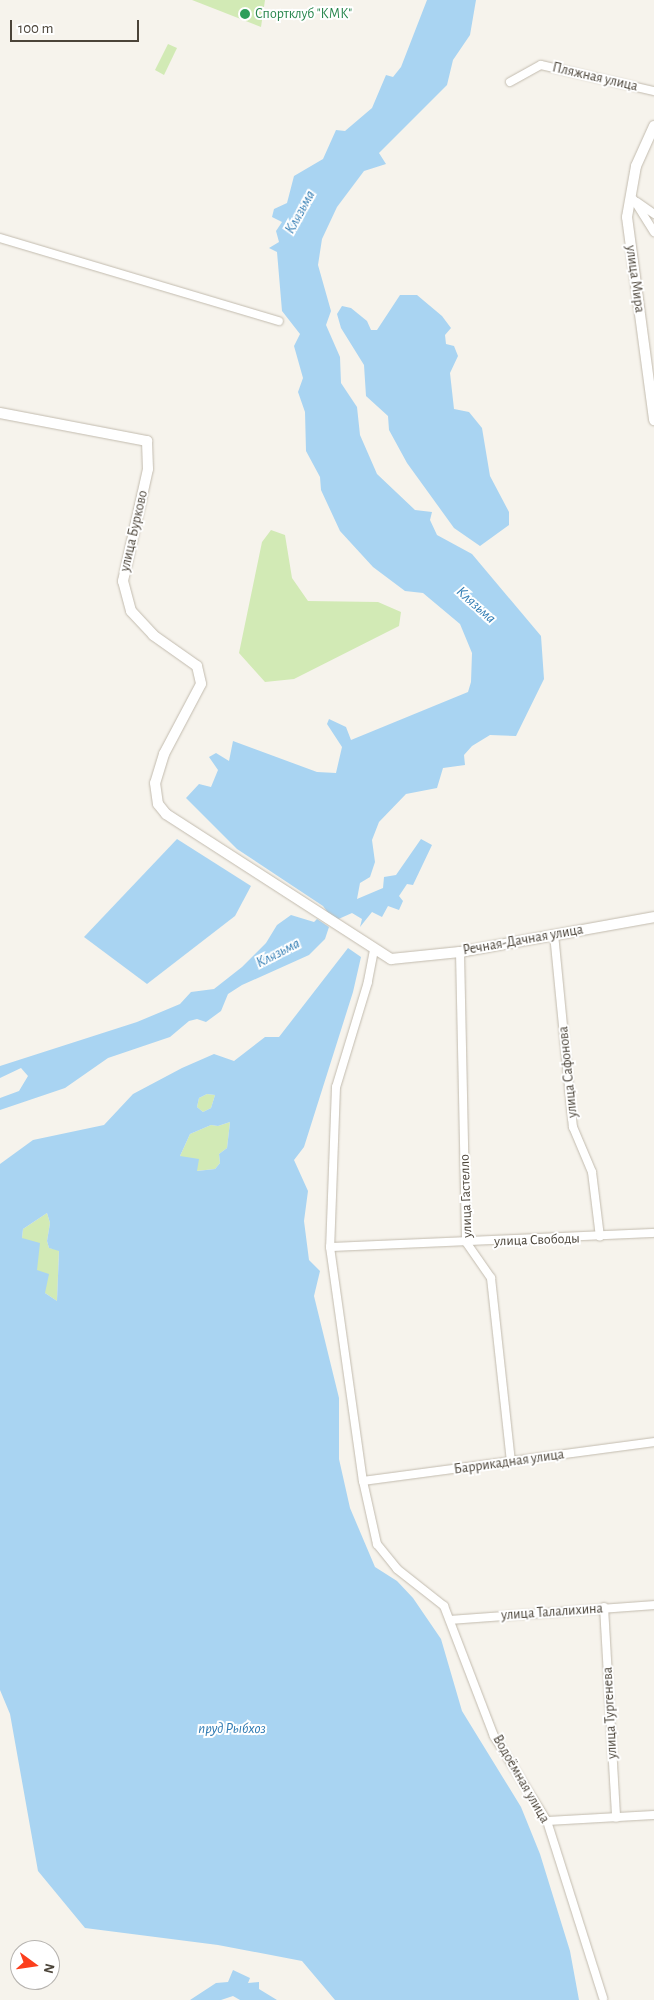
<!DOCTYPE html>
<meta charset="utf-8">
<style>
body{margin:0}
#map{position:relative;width:654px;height:2000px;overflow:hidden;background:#f6f3ec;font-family:"Alegreya Sans",sans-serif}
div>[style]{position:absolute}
.green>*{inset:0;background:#d2eab5}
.water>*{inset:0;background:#a9d4f2}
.roads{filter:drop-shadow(0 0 1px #c2bbae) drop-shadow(0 0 1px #c2bbae)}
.minor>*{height:8px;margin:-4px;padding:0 4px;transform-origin:4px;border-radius:4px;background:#fff}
.tertiary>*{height:10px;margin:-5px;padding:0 5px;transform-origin:5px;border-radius:5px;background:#fff}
.dots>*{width:14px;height:14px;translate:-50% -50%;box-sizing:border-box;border:2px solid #fff;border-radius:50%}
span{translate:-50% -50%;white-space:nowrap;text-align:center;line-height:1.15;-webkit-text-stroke:4px #fff;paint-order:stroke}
.leisure-label{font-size:14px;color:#27864d}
.left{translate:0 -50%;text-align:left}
.street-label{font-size:14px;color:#4b4439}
.water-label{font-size:15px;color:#2e7ab2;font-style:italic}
.north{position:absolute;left:10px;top:1940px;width:50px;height:50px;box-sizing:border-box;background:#fff;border:1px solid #b7b4b0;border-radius:50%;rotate:104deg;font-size:14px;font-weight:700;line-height:20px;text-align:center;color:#4b4439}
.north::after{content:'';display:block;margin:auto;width:18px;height:22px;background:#fc3f1d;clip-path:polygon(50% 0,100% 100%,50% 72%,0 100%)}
.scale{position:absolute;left:10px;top:20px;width:129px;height:22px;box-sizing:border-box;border:2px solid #4b4439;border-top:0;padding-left:6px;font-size:15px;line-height:18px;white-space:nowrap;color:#4b4439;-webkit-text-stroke:4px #fff;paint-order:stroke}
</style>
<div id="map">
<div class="green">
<div style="clip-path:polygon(192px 0,265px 0,261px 27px)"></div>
<div style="clip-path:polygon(168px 44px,177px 48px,164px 75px,155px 70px)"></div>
<div style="clip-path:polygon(271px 530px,285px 535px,292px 578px,308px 601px,378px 602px,401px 612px,399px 626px,294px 679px,265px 682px,239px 653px,262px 542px)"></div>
<div style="clip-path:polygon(207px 1094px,215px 1095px,211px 1108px,203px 1112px,197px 1107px,199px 1098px)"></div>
<div style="clip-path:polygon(230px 1122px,227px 1148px,219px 1154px,220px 1163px,215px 1169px,196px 1171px,180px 1156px,190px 1134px,211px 1125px,218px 1126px)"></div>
<div style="clip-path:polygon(47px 1213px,50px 1223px,47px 1241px,49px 1248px,59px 1250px,57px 1301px,45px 1293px,22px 1238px,23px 1229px)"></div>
</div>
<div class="water">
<div style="clip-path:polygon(427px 0,476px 0,470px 35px,453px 60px,447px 85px,379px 153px,386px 164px,364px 171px,337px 207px,322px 239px,318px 265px,331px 311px,326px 325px,340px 357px,341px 383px,357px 407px,360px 435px,377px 474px,415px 510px,432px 512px,430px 520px,437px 535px,472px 554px,541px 636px,544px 679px,516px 736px,490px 735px,472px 746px,464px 755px,465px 765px,443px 768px,437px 788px,406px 794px,379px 822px,372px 840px,375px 862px,370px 877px,360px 883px,357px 899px,383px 888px,384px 877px,396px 875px,421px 839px,432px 845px,413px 885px,407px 884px,399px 896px,403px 901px,399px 910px,388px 906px,382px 917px,372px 912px,360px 927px,362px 919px,352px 913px,334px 921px,323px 906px,237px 849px,186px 798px,199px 784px,211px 787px,218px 770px,209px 757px,216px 753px,229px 761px,233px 741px,317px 772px,336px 773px,342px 747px,327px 724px,329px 719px,346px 727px,351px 740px,468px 692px,471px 682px,472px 653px,460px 624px,423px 593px,405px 591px,373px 567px,340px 531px,321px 490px,320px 477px,306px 451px,305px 412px,298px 392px,303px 378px,294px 346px,300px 334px,282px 311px,277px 252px,269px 248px,279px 242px,276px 231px,282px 222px,272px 217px,274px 209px,287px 203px,294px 176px,323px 159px,336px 130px,345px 131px,372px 108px,386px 75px,393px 77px,401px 67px)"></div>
<div style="clip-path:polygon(400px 295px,417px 295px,442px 316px,451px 328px,445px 335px,446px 344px,454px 346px,458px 356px,450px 373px,454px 409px,469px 412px,482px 428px,490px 476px,509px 512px,509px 525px,480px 546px,454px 528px,407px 463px,389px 430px,388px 416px,366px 396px,364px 365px,341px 328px,337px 314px,342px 306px,351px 308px,367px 321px,371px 330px,377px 330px)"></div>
<div style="clip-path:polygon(177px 839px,251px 886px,235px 916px,147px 984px,84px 937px)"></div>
<div style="clip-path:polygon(291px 915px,314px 922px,317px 919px,329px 927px,325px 939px,309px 955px,242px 985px,228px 994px,221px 1011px,206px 1022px,197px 1019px,189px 1021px,170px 1037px,108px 1058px,65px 1088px,0 1110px,0 1098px,19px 1091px,28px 1076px,21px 1068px,0 1078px,0 1066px,137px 1022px,180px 1004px,191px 992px,214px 989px,242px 967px,266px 943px,277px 925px)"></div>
<div style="clip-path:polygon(evenodd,348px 948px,361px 957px,353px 992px,304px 1147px,294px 1160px,308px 1191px,304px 1221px,309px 1260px,320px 1271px,314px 1296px,339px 1398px,339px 1459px,350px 1508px,375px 1567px,397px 1581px,413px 1598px,441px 1639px,462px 1711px,521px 1807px,540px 1854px,570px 1951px,579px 2000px,335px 2000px,302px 1961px,218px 1945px,85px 1928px,38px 1871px,10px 1714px,0 1690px,0 1164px,33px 1140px,104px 1125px,133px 1094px,182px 1068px,214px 1054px,234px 1061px,265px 1037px,279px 1037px,348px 948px,207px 1094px,215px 1095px,211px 1108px,203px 1112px,197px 1107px,199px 1098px,207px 1094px,348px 948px,230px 1122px,227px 1148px,219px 1154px,220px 1163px,215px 1169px,197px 1171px,199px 1159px,180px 1156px,190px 1134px,211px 1125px,218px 1126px,230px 1122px,348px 948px,47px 1213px,50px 1223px,47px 1241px,49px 1248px,59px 1251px,57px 1301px,45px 1293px,49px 1274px,37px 1270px,40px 1243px,22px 1238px,23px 1229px,47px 1213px)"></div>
<div style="clip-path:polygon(233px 1970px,250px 1978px,248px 1983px,259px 1982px,259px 1989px,277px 2000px,240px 2000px,233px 1996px,221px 2000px,190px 2000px,216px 1983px,228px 1982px)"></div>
</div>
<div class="roads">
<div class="minor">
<div style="left:510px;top:82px;width:35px;rotate:-29deg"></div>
<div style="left:541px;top:65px;width:116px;rotate:13deg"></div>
<div style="left:634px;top:200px;width:38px;rotate:58deg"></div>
<div style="left:637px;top:202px;width:21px;rotate:35deg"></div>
<div style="left:0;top:238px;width:291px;rotate:16.6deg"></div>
<div style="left:554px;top:934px;width:194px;rotate:84.4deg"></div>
<div style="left:573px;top:1127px;width:49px;rotate:67.1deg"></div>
<div style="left:592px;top:1172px;width:65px;rotate:83deg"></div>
<div style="left:374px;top:950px;width:33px;rotate:101deg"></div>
<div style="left:368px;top:982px;width:110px;rotate:106.9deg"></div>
<div style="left:336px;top:1087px;width:160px;rotate:92.1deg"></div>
<div style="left:330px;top:1247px;width:236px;rotate:82deg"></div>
<div style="left:363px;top:1481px;width:65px;rotate:77.5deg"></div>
<div style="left:377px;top:1544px;width:32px;rotate:51deg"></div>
<div style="left:397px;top:1569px;width:60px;rotate:38.2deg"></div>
<div style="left:444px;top:1606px;width:139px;rotate:69deg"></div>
<div style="left:494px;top:1736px;width:100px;rotate:58.1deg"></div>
<div style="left:547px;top:1821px;width:186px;rotate:72.4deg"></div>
<div style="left:460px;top:952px;width:290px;rotate:88.8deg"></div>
<div style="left:466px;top:1242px;width:44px;rotate:55.2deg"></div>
<div style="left:491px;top:1278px;width:185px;rotate:83.8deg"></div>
<div style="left:330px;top:1247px;width:324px;rotate:-2.5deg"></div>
<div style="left:363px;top:1481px;width:294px;rotate:-7.6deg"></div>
<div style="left:604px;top:1607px;width:211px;rotate:86.7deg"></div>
<div style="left:450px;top:1620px;width:205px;rotate:-4.2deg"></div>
<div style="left:547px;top:1821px;width:107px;rotate:-3.2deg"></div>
</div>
<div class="tertiary">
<div style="left:654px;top:126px;width:44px;rotate:114.2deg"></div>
<div style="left:636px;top:166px;width:52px;rotate:100deg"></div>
<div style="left:627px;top:217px;width:205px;rotate:82.4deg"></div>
<div style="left:0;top:413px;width:150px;rotate:10.8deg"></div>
<div style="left:147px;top:441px;width:28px;rotate:88deg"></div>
<div style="left:148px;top:469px;width:115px;rotate:102.6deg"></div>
<div style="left:123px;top:581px;width:31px;rotate:75deg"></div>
<div style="left:131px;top:611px;width:33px;rotate:47deg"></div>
<div style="left:153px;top:635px;width:54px;rotate:35.2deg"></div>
<div style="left:197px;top:666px;width:18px;rotate:77deg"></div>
<div style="left:201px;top:684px;width:79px;rotate:117.9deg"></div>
<div style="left:164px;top:754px;width:30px;rotate:107deg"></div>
<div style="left:155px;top:783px;width:21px;rotate:82deg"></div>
<div style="left:158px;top:804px;width:13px;rotate:51deg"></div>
<div style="left:166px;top:814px;width:268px;rotate:32.8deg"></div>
<div style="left:391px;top:959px;width:69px;rotate:-5.8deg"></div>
<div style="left:460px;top:952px;width:197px;rotate:-10.2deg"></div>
</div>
</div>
<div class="dots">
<div style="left:245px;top:14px;background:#2e9e5b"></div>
</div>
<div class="leisure-label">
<span class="left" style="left:255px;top:14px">Спортклуб "КМК"</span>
</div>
<div class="street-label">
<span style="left:595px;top:77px;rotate:13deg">Пляжная улица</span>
<span style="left:635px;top:279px;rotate:82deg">улица Мира</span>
<span style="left:134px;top:531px;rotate:-77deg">улица Бурково</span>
<span style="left:523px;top:940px;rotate:-10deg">Речная-Дачная улица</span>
<span style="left:568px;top:1072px;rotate:-96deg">улица Сафонова</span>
<span style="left:466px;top:1196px;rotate:-92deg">улица Гастелло</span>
<span style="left:537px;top:1240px;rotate:-2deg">улица Свободы</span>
<span style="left:509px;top:1462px;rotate:-8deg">Баррикадная улица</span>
<span style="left:552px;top:1612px;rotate:-4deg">улица Талалихина</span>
<span style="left:610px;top:1713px;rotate:-93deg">улица Тургенева</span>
<span style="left:521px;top:1779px;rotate:60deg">Водоёмная улица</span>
</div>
<div class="water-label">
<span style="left:300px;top:212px;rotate:-61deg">Клязьма</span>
<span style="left:476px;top:605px;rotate:42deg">Клязьма</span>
<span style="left:278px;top:953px;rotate:-27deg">Клязьма</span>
<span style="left:232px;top:1729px">пруд Рыбхоз</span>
</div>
<div class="north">N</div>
<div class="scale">100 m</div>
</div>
